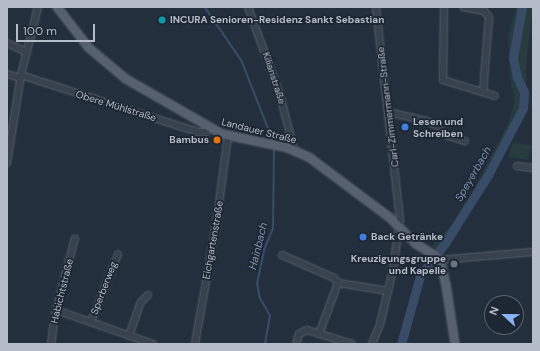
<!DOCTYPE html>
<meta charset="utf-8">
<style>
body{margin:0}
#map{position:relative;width:540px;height:351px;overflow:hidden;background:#242f3e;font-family:"DM Sans",sans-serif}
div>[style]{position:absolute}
.green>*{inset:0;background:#263c3f}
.stream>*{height:1.5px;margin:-0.75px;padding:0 0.75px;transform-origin:0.75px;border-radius:0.75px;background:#394c67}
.river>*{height:9px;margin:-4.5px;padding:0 4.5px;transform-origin:4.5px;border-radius:4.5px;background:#394c67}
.roads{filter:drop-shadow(0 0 1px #565f6c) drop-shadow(0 0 1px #565f6c)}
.minor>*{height:6px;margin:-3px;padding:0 3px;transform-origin:3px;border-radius:3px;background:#38414e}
.major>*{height:8px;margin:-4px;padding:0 4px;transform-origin:4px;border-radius:4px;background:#56606e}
.dots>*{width:11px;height:11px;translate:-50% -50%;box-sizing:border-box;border:2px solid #1d2633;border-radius:50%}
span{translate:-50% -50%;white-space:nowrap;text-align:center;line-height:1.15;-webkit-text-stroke:3.5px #1d2633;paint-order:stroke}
.poi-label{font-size:10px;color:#b4bcc9;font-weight:700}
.left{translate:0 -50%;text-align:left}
.right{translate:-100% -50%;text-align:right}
.street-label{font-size:10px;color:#b4bcc9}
.water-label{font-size:11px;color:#7c92b1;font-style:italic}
.frame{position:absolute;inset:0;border:8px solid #b4bcc9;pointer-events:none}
.north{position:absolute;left:484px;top:295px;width:40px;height:40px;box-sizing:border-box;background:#1d2633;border:1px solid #59626f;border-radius:50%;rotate:292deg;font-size:11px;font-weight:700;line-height:16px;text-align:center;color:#b4bcc9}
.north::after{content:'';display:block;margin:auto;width:14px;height:18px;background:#8ab4f8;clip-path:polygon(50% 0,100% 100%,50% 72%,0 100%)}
.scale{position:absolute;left:16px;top:24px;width:79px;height:18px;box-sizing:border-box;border:2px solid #b4bcc9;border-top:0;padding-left:5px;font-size:12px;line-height:14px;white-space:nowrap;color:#b4bcc9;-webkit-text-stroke:3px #1d2633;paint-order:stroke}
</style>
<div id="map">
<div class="green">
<div style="clip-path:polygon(516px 7px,533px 7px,526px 65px,526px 107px,520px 123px,455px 238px,441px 252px,432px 246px,455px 221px,479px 180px,508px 124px,515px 101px,510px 78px,508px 36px)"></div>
<div style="clip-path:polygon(513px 143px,532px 145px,528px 160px,508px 157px)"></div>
</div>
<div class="stream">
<div style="left:205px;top:7px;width:65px;rotate:55.6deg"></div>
<div style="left:242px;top:61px;width:85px;rotate:68.6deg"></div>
<div style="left:265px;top:344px;width:28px;rotate:-80deg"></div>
<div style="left:270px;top:316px;width:20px;rotate:-120deg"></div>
<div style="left:260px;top:299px;width:15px;rotate:-101deg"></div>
<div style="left:257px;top:284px;width:35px;rotate:-78deg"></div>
<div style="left:264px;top:250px;width:23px;rotate:-67deg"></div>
<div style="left:273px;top:229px;width:80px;rotate:-89.3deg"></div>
</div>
<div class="river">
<div style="left:401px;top:344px;width:71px;rotate:-74.4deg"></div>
<div style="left:420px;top:276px;width:41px;rotate:-52.9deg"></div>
<div style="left:445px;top:243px;width:80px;rotate:-57.7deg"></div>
<div style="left:488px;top:175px;width:76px;rotate:-62.4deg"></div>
<div style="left:523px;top:108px;width:16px;rotate:-86deg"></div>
<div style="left:524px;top:92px;width:17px;rotate:-115deg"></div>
<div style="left:517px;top:77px;width:19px;rotate:-102deg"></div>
<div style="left:513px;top:58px;width:52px;rotate:-80deg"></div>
</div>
<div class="roads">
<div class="minor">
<div style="left:248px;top:7px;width:94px;rotate:70deg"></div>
<div style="left:280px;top:95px;width:57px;rotate:75.7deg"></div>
<div style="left:444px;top:7px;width:73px;rotate:90.8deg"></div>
<div style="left:443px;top:80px;width:54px;rotate:17.1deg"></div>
<div style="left:463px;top:7px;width:21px;rotate:11deg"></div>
<div style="left:484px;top:11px;width:8px;rotate:50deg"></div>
<div style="left:489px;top:17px;width:75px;rotate:94.6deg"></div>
<div style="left:7px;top:43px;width:21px;rotate:25deg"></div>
<div style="left:7px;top:74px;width:14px;rotate:17deg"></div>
<div style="left:21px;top:75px;width:186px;rotate:17.9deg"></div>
<div style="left:198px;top:132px;width:8px"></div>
<div style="left:206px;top:132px;width:6px;rotate:-45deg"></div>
<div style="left:388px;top:112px;width:37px;rotate:13deg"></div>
<div style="left:424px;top:120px;width:13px;rotate:23deg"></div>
<div style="left:436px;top:125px;width:13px;rotate:48deg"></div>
<div style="left:445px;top:135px;width:21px;rotate:17deg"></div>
<div style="left:7px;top:163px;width:89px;rotate:-81deg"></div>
<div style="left:21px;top:75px;width:70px;rotate:-76deg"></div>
<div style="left:517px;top:166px;width:16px;rotate:7deg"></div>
<div style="left:282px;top:255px;width:57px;rotate:23.9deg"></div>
<div style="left:334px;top:278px;width:6px;rotate:51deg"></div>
<div style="left:439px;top:260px;width:94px;rotate:-4.9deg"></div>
<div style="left:56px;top:310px;width:103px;rotate:19.3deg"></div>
<div style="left:91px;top:322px;width:73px;rotate:-68.3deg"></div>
<div style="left:319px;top:334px;width:54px;rotate:-69.6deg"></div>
<div style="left:338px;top:283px;width:51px;rotate:9.1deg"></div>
<div style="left:129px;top:336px;width:36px;rotate:-71deg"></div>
<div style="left:141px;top:302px;width:10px;rotate:-45deg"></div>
<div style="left:51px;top:344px;width:34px;rotate:-82deg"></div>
<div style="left:56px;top:310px;width:74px;rotate:-75.2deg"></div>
<div style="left:195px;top:344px;width:127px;rotate:-80deg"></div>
<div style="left:217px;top:219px;width:84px;rotate:-82.5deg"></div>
<div style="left:296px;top:344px;width:10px;rotate:-73deg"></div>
<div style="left:299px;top:334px;width:9px;rotate:-27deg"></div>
<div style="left:307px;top:330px;width:47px;rotate:17.3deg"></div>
<div style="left:372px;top:344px;width:22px;rotate:-68deg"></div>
<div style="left:380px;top:324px;width:56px;rotate:-76.5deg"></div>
<div style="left:393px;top:270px;width:51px;rotate:-82.2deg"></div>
<div style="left:400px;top:219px;width:213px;rotate:-96.5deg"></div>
</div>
<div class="major">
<div style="left:57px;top:7px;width:52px;rotate:52deg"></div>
<div style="left:89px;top:48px;width:48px;rotate:40deg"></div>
<div style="left:126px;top:79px;width:111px;rotate:29.8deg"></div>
<div style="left:222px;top:134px;width:67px;rotate:12deg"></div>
<div style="left:288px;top:148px;width:24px;rotate:24deg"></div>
<div style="left:310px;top:158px;width:99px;rotate:36.8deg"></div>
<div style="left:389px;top:217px;width:38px;rotate:45deg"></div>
<div style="left:416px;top:244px;width:21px;rotate:31deg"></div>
<div style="left:434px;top:255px;width:15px;rotate:58deg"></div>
<div style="left:442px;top:268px;width:17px;rotate:77deg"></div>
<div style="left:446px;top:285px;width:60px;rotate:81.3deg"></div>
</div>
</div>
<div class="dots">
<div style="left:162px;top:20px;background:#0f9aa8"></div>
<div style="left:405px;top:127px;background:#3f7fe0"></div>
<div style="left:217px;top:140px;background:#e8710a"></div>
<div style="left:363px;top:237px;background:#3f7fe0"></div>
<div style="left:454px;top:264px;background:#6b7280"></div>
</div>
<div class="poi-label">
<span class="left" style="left:170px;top:20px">INCURA Senioren-Residenz Sankt Sebastian</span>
<span class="left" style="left:413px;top:127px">Lesen und<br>Schreiben</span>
<span class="right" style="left:209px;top:140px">Bambus</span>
<span class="left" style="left:371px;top:237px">Back Getränke</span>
<span class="right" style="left:446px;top:264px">Kreuzigungsgruppe<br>und Kapelle</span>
</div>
<div class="street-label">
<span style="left:274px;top:78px;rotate:72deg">Kilianstraße</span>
<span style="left:116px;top:106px;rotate:17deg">Obere Mühlstraße</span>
<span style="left:388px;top:107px;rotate:-97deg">Carl-Zimmermann-Straße</span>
<span style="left:259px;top:131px;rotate:14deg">Landauer Straße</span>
<span style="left:213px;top:240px;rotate:-80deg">Eichgartenstraße</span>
<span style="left:104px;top:288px;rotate:-69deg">Sperberweg</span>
<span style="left:62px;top:291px;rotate:-76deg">Habichtstraße</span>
</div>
<div class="water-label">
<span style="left:473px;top:174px;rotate:-60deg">Speyerbach</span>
<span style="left:258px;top:246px;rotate:-76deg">Hainbach</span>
</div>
<div class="frame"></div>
<div class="north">N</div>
<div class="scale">100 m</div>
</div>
